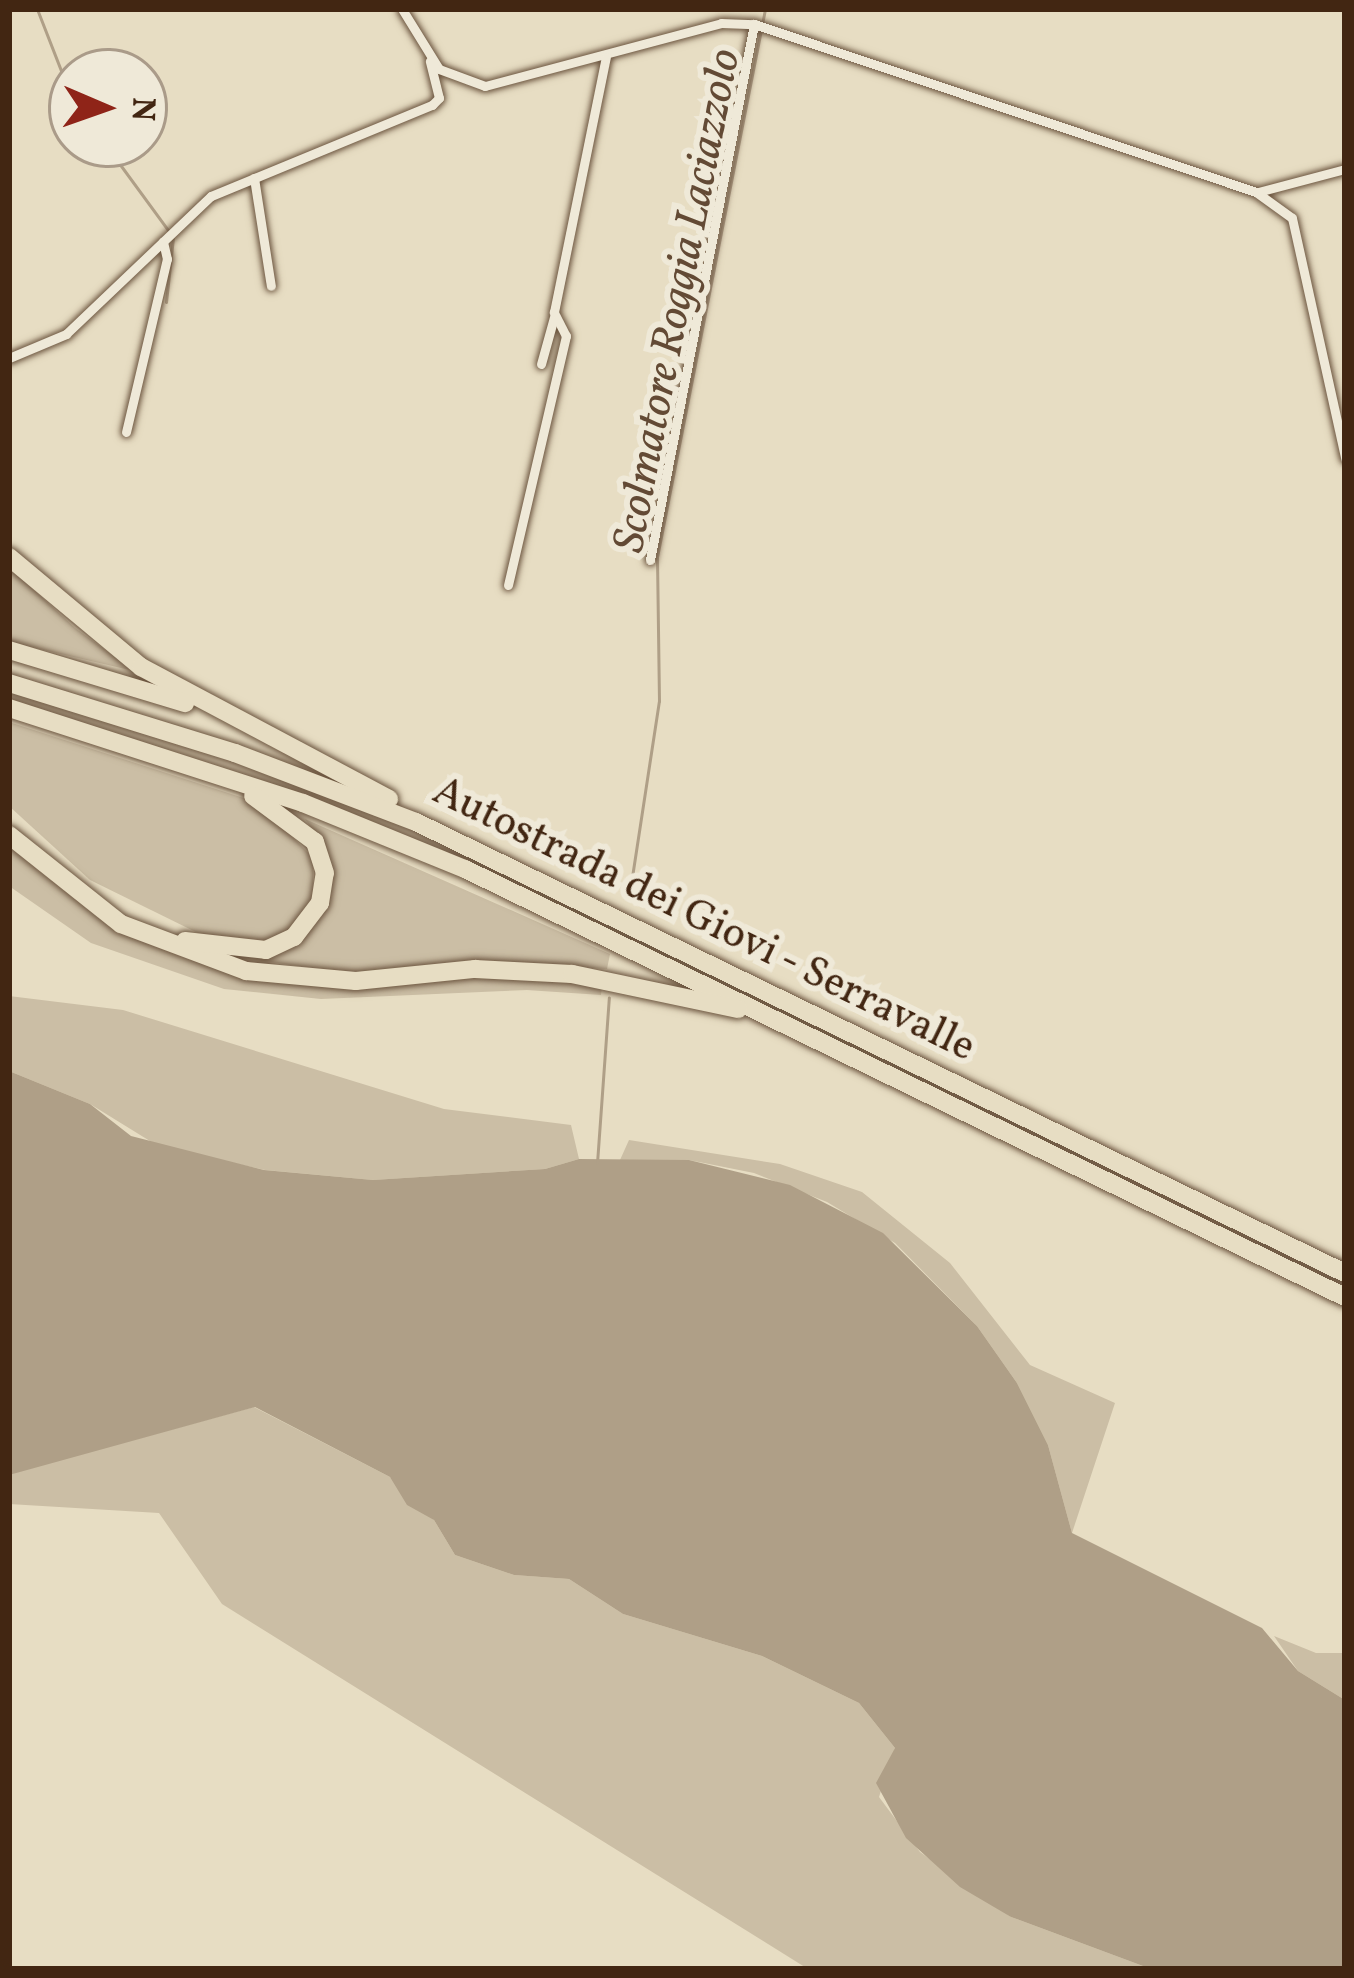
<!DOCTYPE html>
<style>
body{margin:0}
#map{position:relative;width:1354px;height:1978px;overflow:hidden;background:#e7ddc3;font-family:Vollkorn,serif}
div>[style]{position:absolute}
.green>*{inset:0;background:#cbbea5}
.water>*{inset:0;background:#af9f87}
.stream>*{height:3px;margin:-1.5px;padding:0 1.5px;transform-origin:1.5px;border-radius:1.5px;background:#af9f87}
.roads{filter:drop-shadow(0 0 3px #6b543e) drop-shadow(0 0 3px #6b543e)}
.street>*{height:9px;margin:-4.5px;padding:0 4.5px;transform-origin:4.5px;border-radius:4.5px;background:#efe9d8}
.highway>*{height:18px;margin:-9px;padding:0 9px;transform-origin:9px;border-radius:9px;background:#e7ddc3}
span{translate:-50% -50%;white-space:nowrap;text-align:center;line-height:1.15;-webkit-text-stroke:12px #efe9d8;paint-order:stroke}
.street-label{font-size:42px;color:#422612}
.water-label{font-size:45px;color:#634a35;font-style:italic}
.frame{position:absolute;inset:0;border:12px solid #422612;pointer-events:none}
.north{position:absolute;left:48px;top:48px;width:120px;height:120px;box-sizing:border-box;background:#efe9d8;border:3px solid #aa9b89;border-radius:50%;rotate:92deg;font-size:33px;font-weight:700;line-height:48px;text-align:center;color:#422612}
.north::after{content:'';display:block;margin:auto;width:42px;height:54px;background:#8f2418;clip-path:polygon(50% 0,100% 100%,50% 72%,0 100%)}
</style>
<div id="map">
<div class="green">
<div style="clip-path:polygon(9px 567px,75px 628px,134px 671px,9px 642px)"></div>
<div style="clip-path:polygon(9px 722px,259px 803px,313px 858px,313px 907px,297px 927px,262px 943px,212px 940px,90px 880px,9px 806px)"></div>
<div style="clip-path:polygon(305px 819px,610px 954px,607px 969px,476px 962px,346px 973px,223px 955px,252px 956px,302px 937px,325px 909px,329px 854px)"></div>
<div style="clip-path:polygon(9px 844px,117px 927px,228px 970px,511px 976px,602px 986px,601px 995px,527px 990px,321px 999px,224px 989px,91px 943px,9px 886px)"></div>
<div style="clip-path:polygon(9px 996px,123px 1010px,444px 1109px,571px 1125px,579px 1159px,545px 1169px,373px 1180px,265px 1170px,158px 1146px,90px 1104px,9px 1071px)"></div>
<div style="clip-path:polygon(629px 1140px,780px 1164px,862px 1192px,950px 1263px,1030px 1365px,1115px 1403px,1072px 1533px,1048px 1445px,1017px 1383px,977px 1326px,895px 1243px,827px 1202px,754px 1173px,689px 1160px,620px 1160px)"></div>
<div style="clip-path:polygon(254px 1407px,390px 1477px,434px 1520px,455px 1555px,514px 1575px,569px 1579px,623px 1614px,762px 1656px,859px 1703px,895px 1748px,879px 1797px,920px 1852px,1011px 1917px,1151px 1969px,808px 1969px,222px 1604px,159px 1513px,9px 1504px,9px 1475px,19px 1471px)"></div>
<div style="clip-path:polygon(1274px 1636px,1316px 1653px,1345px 1653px,1345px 1700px,1298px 1671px)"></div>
</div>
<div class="water">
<div style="clip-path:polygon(9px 1071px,90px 1104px,131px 1136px,264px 1170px,373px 1180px,545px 1169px,579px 1159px,689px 1160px,790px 1185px,883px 1233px,977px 1326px,1017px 1383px,1048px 1445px,1072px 1533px,1262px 1628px,1298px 1671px,1345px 1700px,1345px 1969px,1151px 1969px,1011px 1917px,960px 1887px,906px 1838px,876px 1783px,895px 1748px,859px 1703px,762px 1656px,623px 1614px,569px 1579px,514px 1575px,455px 1555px,434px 1520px,407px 1505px,390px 1477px,255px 1407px,9px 1475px)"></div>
</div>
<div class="stream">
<div style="left:37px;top:9px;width:97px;rotate:68.7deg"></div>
<div style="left:105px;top:144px;width:107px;rotate:53.8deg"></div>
<div style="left:166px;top:302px;width:64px;rotate:-83.8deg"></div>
<div style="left:630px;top:890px;width:191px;rotate:-81.3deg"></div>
<div style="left:659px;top:701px;width:144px;rotate:-90.8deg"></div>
<div style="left:657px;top:557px;width:559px;rotate:-78.85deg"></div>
<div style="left:597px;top:1163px;width:166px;rotate:-85.9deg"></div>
</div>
<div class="roads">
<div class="street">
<div style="left:402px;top:9px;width:70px;rotate:58.3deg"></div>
<div style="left:439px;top:69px;width:49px;rotate:20.3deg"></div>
<div style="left:485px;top:86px;width:244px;rotate:-14.9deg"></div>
<div style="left:721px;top:23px;width:33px;rotate:2deg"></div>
<div style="left:754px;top:24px;width:529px;rotate:18.5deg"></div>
<div style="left:1256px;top:192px;width:44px;rotate:35.8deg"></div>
<div style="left:1292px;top:218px;width:246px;rotate:77.5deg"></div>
<div style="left:254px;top:178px;width:109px;rotate:81.1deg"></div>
<div style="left:1258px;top:192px;width:90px;rotate:-14.8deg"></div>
<div style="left:9px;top:358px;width:62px;rotate:-22.8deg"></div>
<div style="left:66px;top:334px;width:200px;rotate:-43.6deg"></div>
<div style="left:211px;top:196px;width:239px;rotate:-22.4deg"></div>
<div style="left:432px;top:105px;width:10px;rotate:-45deg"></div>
<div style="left:439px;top:98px;width:38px;rotate:-104deg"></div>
<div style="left:541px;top:364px;width:49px;rotate:-74.5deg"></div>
<div style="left:126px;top:432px;width:178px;rotate:-76.7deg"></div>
<div style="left:167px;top:259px;width:18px;rotate:-103deg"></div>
<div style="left:650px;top:560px;width:546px;rotate:-79.02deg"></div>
<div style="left:508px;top:585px;width:256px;rotate:-76.9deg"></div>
<div style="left:566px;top:336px;width:27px;rotate:-117deg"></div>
<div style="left:554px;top:312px;width:260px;rotate:-78.5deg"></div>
</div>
<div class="highway">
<div style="left:9px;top:557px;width:172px;rotate:39.8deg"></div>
<div style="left:141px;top:667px;width:281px;rotate:28deg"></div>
<div style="left:9px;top:650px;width:184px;rotate:16.8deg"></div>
<div style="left:9px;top:683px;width:237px;rotate:17.2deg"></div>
<div style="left:235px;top:753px;width:194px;rotate:20.9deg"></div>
<div style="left:416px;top:822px;width:1033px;rotate:25.9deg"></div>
<div style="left:9px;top:708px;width:309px;rotate:17.9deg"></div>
<div style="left:303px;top:803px;width:175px;rotate:22.2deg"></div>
<div style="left:465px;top:869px;width:979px;rotate:25.94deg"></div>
<div style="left:9px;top:835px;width:143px;rotate:38.5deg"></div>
<div style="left:121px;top:924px;width:134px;rotate:20.6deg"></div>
<div style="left:246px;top:971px;width:110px;rotate:5.2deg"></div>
<div style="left:356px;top:981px;width:120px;rotate:-5.8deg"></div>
<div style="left:475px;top:969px;width:97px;rotate:3deg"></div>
<div style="left:572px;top:974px;width:170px;rotate:11.9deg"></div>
<div style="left:185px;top:941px;width:81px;rotate:6.3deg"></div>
<div style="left:266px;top:950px;width:31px;rotate:-25deg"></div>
<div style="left:294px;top:937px;width:43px;rotate:-52.6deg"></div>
<div style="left:320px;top:903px;width:30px;rotate:-81deg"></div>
<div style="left:325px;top:873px;width:33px;rotate:-108deg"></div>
<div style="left:315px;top:842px;width:77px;rotate:-143.4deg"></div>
</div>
</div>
<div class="street-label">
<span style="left:703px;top:921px;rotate:26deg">Autostrada dei Giovi - Serravalle</span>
</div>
<div class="water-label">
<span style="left:679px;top:301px;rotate:-79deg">Scolmatore Roggia Laciazzolo</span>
</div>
<div class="frame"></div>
<div class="north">N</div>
</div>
